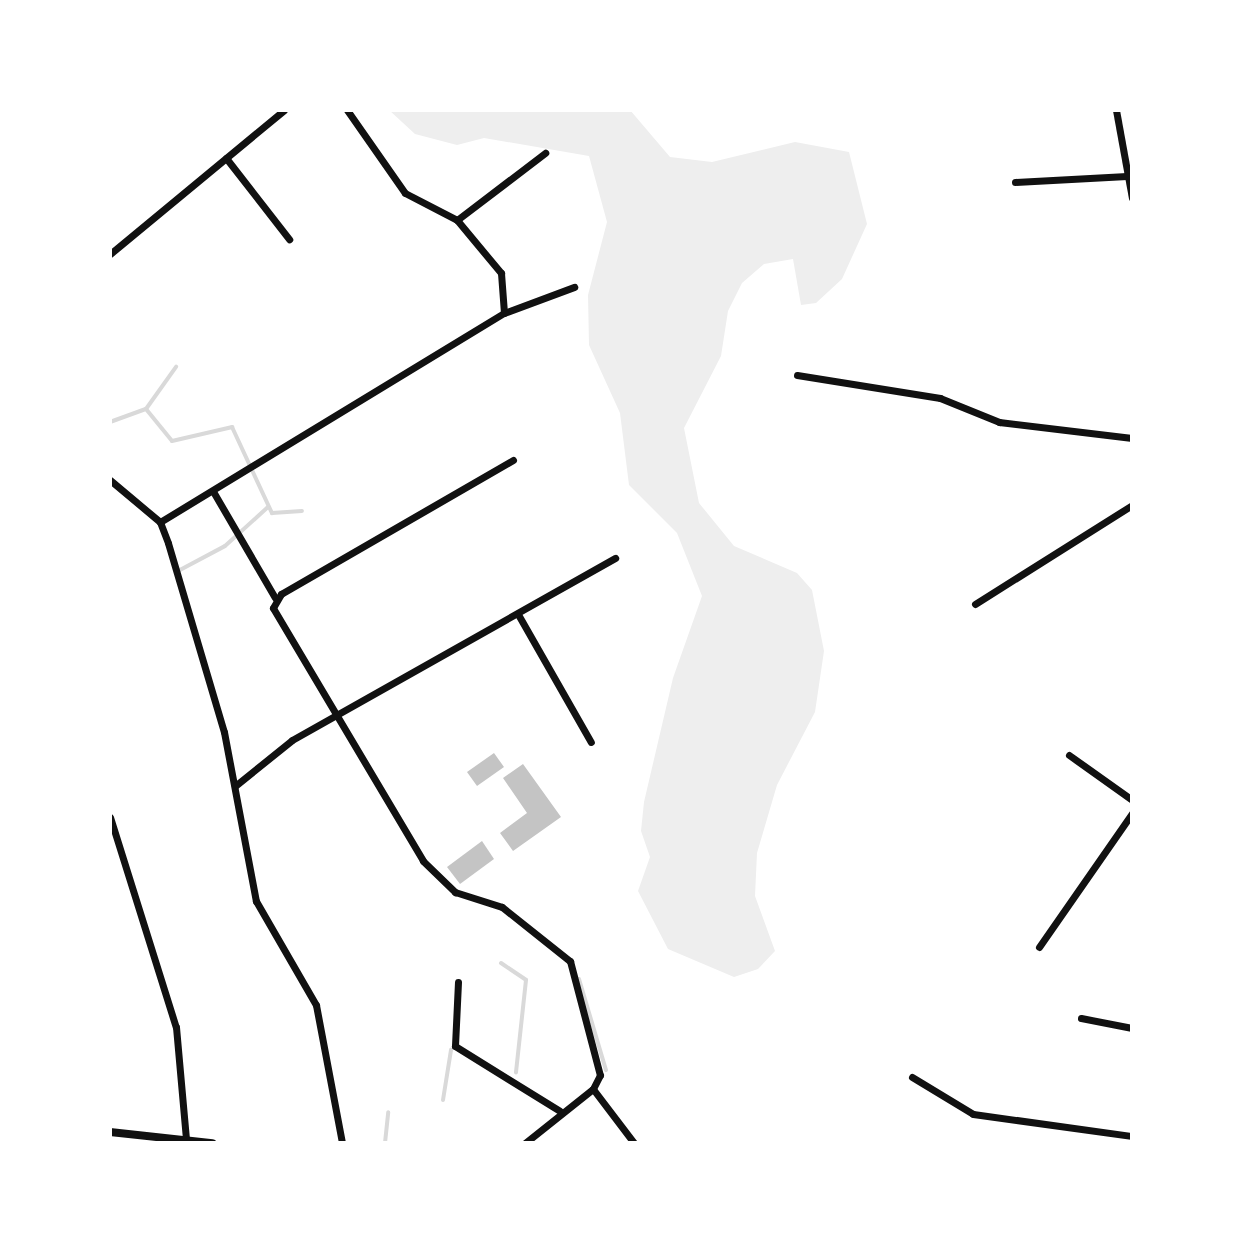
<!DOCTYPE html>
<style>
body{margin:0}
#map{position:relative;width:1242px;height:1253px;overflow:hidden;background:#fff;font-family:Raleway,sans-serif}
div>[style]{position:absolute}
.green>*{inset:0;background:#eee}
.stream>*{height:4px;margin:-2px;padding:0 2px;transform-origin:2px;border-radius:2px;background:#d9d9d9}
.building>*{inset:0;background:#c4c4c4}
.minor>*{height:7px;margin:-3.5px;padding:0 3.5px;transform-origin:3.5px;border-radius:3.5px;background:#111}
.tertiary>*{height:8px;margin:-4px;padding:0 4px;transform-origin:4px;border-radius:4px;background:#111}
span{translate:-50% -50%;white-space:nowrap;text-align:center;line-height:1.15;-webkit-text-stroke:8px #fff;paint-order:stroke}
.frame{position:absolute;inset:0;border:112px solid #fff;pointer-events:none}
</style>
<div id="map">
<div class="green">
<div style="clip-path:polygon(389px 110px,630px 110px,670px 157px,712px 162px,795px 142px,849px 152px,867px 224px,842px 279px,816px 303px,801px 305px,793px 259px,764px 264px,742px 283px,728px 311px,721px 356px,684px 428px,699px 503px,734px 546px,797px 573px,812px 590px,824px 651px,815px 712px,777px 785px,757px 853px,755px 896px,775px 951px,758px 969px,734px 977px,668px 949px,638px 891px,650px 857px,641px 831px,644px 802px,673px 678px,702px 596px,677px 533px,629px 485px,620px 413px,589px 345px,588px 295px,607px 222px,589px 156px,484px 138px,457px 145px,415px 134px)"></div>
</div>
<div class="stream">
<div style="left:146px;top:409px;width:41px;rotate:50.9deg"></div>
<div style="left:172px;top:441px;width:62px;rotate:-13.1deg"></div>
<div style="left:232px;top:427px;width:95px;rotate:65.1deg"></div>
<div style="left:272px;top:513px;width:30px;rotate:-4deg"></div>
<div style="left:146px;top:409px;width:52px;rotate:-54.5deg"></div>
<div style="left:110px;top:422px;width:38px;rotate:-20deg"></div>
<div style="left:178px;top:571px;width:53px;rotate:-28deg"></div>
<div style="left:225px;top:546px;width:58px;rotate:-42.2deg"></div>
<div style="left:501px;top:963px;width:30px;rotate:34deg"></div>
<div style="left:526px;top:980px;width:93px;rotate:96.2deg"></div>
<div style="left:579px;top:979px;width:95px;rotate:73.5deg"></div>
<div style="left:443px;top:1100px;width:51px;rotate:-80.9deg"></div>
<div style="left:385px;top:1143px;width:31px;rotate:-84deg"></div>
</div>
<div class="building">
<div style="clip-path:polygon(494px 753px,504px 767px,477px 786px,467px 772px)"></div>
<div style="clip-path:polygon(523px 764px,561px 817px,513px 851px,500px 833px,527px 813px,503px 778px)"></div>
<div style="clip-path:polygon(482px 841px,494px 859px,460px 884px,447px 867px)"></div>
</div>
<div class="minor">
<div style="left:347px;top:110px;width:101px;rotate:55.1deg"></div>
<div style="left:405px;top:193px;width:59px;rotate:27.4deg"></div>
<div style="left:457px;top:220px;width:69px;rotate:50.3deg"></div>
<div style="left:501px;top:273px;width:40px;rotate:85.7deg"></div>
<div style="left:504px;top:313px;width:75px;rotate:-20.4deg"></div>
<div style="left:1116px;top:110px;width:89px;rotate:79.7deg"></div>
<div style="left:226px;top:158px;width:103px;rotate:52.1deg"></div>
<div style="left:1015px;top:182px;width:112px;rotate:-3.1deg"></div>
<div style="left:457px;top:220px;width:111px;rotate:-37.3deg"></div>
<div style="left:110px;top:254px;width:226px;rotate:-39.6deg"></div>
<div style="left:797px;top:375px;width:145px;rotate:9.1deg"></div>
<div style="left:940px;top:398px;width:64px;rotate:22.1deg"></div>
<div style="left:999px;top:422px;width:134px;rotate:6.9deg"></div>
<div style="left:513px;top:460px;width:268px;rotate:150deg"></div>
<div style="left:281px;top:594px;width:16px;rotate:120deg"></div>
<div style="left:273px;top:608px;width:294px;rotate:59.3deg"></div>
<div style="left:423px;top:861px;width:45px;rotate:44.1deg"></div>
<div style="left:455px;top:892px;width:49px;rotate:17.7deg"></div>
<div style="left:502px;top:907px;width:87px;rotate:38.5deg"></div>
<div style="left:570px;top:961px;width:118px;rotate:75.3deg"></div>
<div style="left:600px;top:1075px;width:16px;rotate:117deg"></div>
<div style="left:110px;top:480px;width:65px;rotate:40deg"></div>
<div style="left:160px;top:522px;width:22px;rotate:69deg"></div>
<div style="left:168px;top:543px;width:197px;rotate:73.5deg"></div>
<div style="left:224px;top:732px;width:172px;rotate:79.3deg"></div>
<div style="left:256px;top:901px;width:120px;rotate:60deg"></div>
<div style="left:316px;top:1005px;width:140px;rotate:79.3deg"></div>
<div style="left:214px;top:493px;width:121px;rotate:59.8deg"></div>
<div style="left:160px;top:522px;width:403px;rotate:-31.3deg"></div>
<div style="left:975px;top:604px;width:186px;rotate:-32.2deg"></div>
<div style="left:519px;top:616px;width:145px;rotate:60.3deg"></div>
<div style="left:1069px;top:755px;width:77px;rotate:35.5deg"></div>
<div style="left:235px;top:786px;width:73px;rotate:-38.9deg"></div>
<div style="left:292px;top:740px;width:371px;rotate:-29.4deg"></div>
<div style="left:110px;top:817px;width:220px;rotate:72.6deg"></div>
<div style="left:176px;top:1027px;width:111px;rotate:84.9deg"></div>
<div style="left:1039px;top:947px;width:163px;rotate:-55.2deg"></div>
<div style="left:458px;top:982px;width:64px;rotate:92.7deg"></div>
<div style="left:455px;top:1046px;width:123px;rotate:31.8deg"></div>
<div style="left:1081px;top:1018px;width:52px;rotate:11.1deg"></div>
<div style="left:912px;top:1077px;width:71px;rotate:31.2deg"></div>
<div style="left:973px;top:1114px;width:161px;rotate:7.9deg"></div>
<div style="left:525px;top:1143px;width:87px;rotate:-38.5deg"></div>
<div style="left:593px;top:1089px;width:68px;rotate:52.8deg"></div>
</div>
<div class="tertiary">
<div style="left:110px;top:1132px;width:103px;rotate:6.2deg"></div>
</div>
<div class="frame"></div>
</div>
